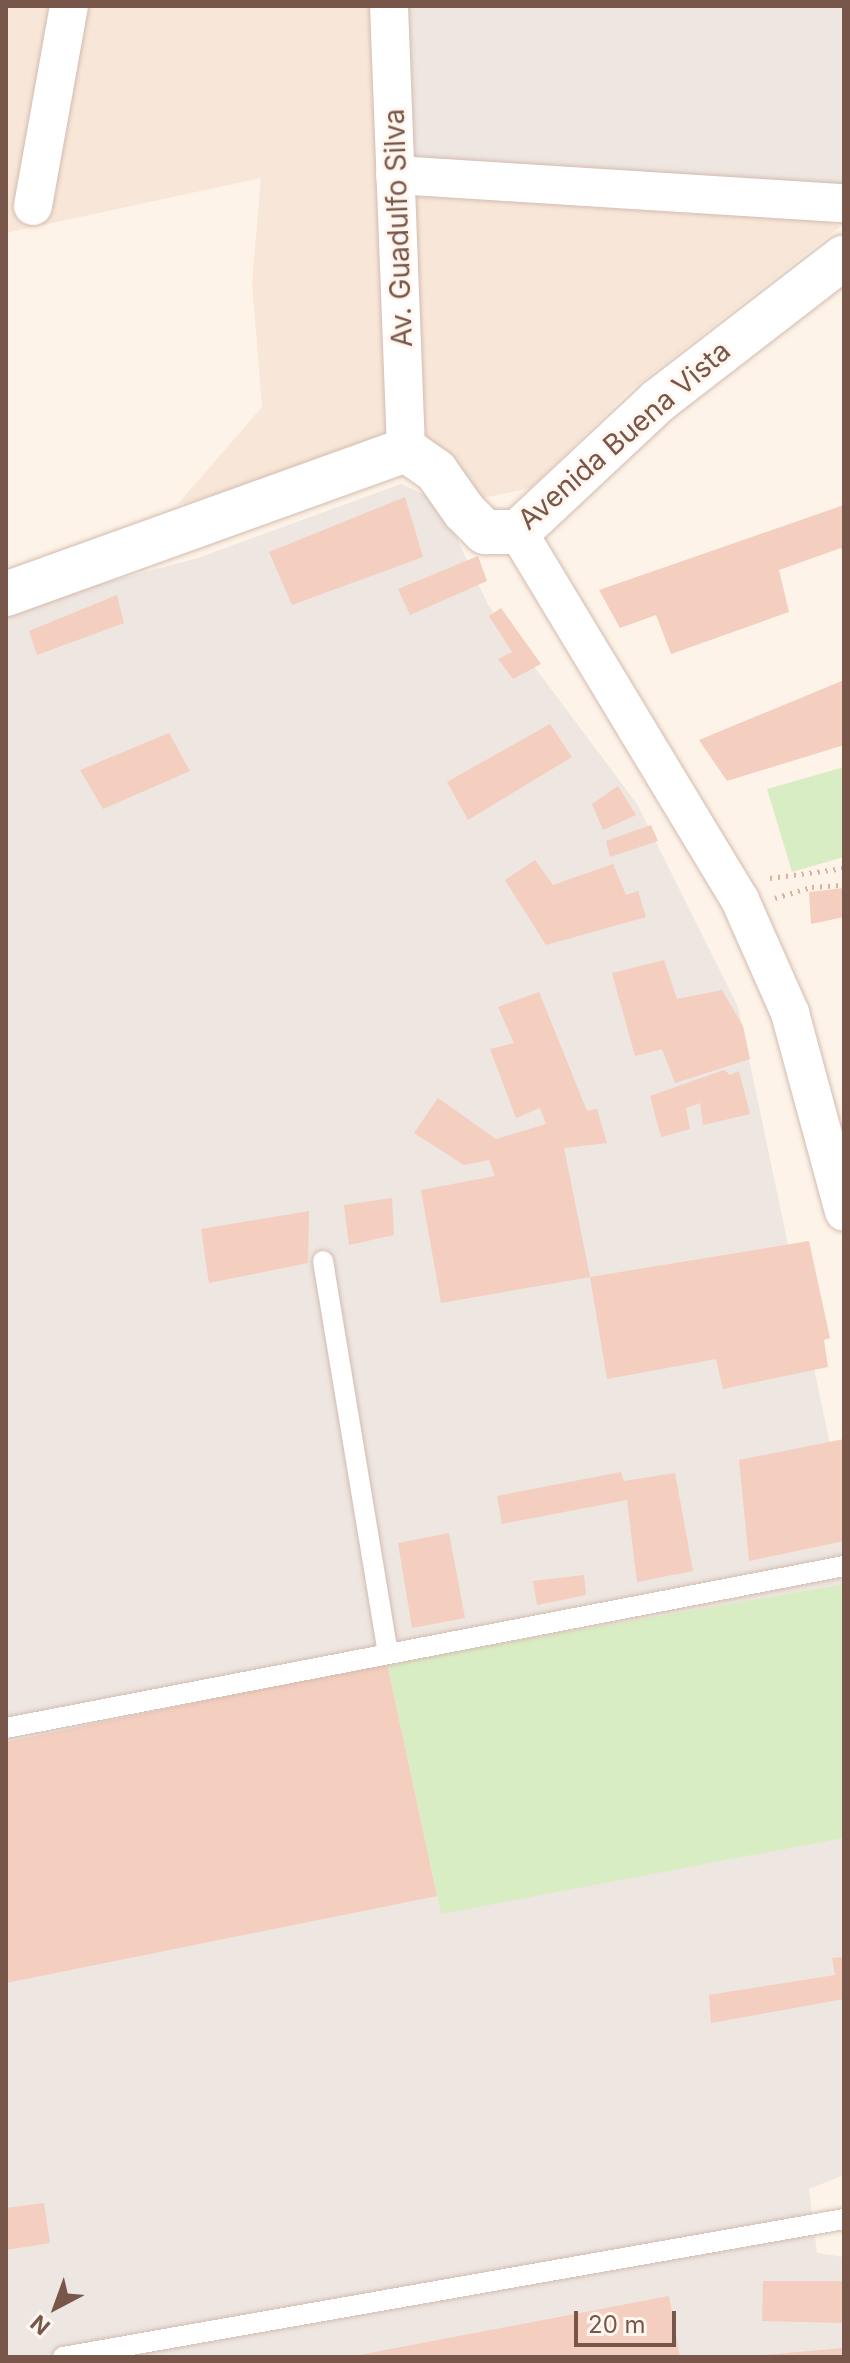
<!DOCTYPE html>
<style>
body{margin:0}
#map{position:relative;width:850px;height:2363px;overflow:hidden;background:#fdf3e8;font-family:Inter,sans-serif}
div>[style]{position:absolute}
.residential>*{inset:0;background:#f8e7d8}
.industrial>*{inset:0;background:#eee6e1}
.green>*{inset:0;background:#d9edc5}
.building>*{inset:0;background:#f4cebe}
.path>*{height:5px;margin-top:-2.5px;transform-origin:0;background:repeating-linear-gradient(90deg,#dab0a0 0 2px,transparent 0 8px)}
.roads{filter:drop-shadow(0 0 2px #d3bbaf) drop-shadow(0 0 2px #d3bbaf)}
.lane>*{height:20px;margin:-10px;padding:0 10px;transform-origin:10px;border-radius:10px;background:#fff}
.street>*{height:38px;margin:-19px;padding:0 19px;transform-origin:19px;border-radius:19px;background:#fff}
.secondary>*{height:44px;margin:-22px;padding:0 22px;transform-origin:22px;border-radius:22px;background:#fff}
span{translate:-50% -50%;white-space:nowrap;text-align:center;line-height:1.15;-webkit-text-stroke:6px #fff7ef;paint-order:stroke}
.street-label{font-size:28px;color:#79564a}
.frame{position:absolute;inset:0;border:8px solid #79564a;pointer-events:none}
.north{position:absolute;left:16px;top:2267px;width:80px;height:80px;-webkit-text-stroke:6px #fff7ef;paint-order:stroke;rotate:221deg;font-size:22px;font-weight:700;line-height:32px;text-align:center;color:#79564a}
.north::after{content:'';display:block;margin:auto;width:28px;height:36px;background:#79564a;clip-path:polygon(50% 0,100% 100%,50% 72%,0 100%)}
.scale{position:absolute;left:574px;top:2311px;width:102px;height:36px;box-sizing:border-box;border:4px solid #79564a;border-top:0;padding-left:10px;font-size:24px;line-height:28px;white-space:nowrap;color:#79564a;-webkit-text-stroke:6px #fff7ef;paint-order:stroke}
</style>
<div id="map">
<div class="residential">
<div style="clip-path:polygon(6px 6px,408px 6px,411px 189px,798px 206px,840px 227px,628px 392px,531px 488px,478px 499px,422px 435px,177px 505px,262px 407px,252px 283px,261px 178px,6px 233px)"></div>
</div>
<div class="industrial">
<div style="clip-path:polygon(408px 6px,844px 6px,844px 225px,798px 206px,411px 189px)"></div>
<div style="clip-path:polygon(401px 484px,440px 502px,488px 605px,637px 804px,738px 1007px,844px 1511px,844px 1584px,387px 1663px,441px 1913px,844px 1838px,844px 2175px,809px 2189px,817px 2253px,844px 2257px,844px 2357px,6px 2357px,6px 617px,66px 593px,198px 558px)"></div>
</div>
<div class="green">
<div style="clip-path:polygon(844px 767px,844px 857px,792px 872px,767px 789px)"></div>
<div style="clip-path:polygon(844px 1584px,844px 1838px,441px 1914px,387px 1663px)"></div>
</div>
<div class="building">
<div style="clip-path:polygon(405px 497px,423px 557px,292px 605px,269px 552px)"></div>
<div style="clip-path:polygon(844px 505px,844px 556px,841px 548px,779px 570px,789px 612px,671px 654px,656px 615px,620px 628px,599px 590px)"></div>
<div style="clip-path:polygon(478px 556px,487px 581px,410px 615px,398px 589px)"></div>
<div style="clip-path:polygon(117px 595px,124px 623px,37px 655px,29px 631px)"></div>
<div style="clip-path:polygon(501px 608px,541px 664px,513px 679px,498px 659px,512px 652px,489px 616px)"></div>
<div style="clip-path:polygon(844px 680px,844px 745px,727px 781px,699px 740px)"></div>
<div style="clip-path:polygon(550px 724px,572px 757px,468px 820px,447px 782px)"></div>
<div style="clip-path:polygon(169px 733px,190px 771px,103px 809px,80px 770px)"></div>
<div style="clip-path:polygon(618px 786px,636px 815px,603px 830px,592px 804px)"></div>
<div style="clip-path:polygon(651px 825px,658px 841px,610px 857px,606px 841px)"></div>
<div style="clip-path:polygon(535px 860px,553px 885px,613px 864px,626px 895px,638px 891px,646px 917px,546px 945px,505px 880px)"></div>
<div style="clip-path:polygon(844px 888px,844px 917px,811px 924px,809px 892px)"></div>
<div style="clip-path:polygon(664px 960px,677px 999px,722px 990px,743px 1026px,750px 1059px,675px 1083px,662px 1049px,635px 1056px,612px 973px)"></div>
<div style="clip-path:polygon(539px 992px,587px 1111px,597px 1109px,607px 1143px,564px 1148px,590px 1277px,441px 1303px,421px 1190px,495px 1176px,489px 1160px,464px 1165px,414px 1133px,438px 1098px,496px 1139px,546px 1124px,540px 1108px,516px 1118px,490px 1049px,514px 1043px,498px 1007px)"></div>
<div style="clip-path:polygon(724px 1070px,730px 1075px,739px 1071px,750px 1114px,703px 1125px,700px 1103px,686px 1108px,690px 1129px,661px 1137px,650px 1096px)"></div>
<div style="clip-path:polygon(392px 1198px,394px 1235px,349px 1245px,344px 1205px)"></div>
<div style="clip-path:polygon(309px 1211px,308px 1263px,209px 1283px,201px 1229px)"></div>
<div style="clip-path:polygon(809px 1241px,830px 1338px,824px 1340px,828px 1367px,723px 1389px,716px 1359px,607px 1379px,590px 1277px)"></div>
<div style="clip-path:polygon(844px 1439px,844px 1541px,749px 1561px,739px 1460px)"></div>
<div style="clip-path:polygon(621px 1472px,624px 1481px,675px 1473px,693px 1571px,637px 1582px,627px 1500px,502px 1524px,497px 1496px)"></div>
<div style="clip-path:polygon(449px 1533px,465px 1618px,412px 1628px,398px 1543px)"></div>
<div style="clip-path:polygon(584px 1575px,586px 1595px,537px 1605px,533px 1581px)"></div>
<div style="clip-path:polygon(387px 1663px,437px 1896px,6px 1983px,6px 1742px)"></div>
<div style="clip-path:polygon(844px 1957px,844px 1999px,711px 2023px,709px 1995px,835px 1975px,832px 1958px)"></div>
<div style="clip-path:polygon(44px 2203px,50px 2243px,6px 2250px,6px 2208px)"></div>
<div style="clip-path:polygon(763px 2281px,844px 2281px,844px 2323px,762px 2321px)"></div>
<div style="clip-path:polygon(669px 2296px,680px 2357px,354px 2357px,354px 2356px)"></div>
<div style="clip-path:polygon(844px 2348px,844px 2357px,763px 2357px,763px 2355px)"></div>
</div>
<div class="path">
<div style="left:770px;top:878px;width:75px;rotate:-7.7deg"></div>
<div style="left:775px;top:898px;width:39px;rotate:-17deg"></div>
<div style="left:812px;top:887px;width:32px;rotate:-4deg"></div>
</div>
<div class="roads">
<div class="lane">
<div style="left:323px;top:1261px;width:398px;rotate:80.6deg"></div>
<div style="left:6px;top:1728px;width:854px;rotate:-10.94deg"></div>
<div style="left:63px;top:2357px;width:793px;rotate:-10.02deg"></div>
</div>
<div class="street">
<div style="left:389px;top:6px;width:444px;rotate:87.8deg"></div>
<div style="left:395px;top:175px;width:450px;rotate:3.6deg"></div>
<div style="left:33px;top:206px;width:203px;rotate:-79.8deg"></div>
<div style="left:518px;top:532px;width:430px;rotate:58.9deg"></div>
<div style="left:740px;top:900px;width:124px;rotate:66.1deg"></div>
<div style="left:790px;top:1013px;width:206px;rotate:74.8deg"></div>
</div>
<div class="secondary">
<div style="left:6px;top:594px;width:425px;rotate:-19.8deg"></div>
<div style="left:406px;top:450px;width:37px;rotate:35deg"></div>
<div style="left:436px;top:471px;width:49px;rotate:55deg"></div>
<div style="left:464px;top:511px;width:30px;rotate:45deg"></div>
<div style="left:485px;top:532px;width:33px"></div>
<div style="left:518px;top:532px;width:192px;rotate:-43.1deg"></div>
<div style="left:658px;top:401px;width:235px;rotate:-37.7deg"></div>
</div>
</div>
<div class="street-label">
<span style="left:398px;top:228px;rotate:-92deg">Av. Guadulfo Silva</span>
<span style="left:624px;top:435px;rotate:-41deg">Avenida Buena Vista</span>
</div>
<div class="frame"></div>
<div class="north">N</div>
<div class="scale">20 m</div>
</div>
